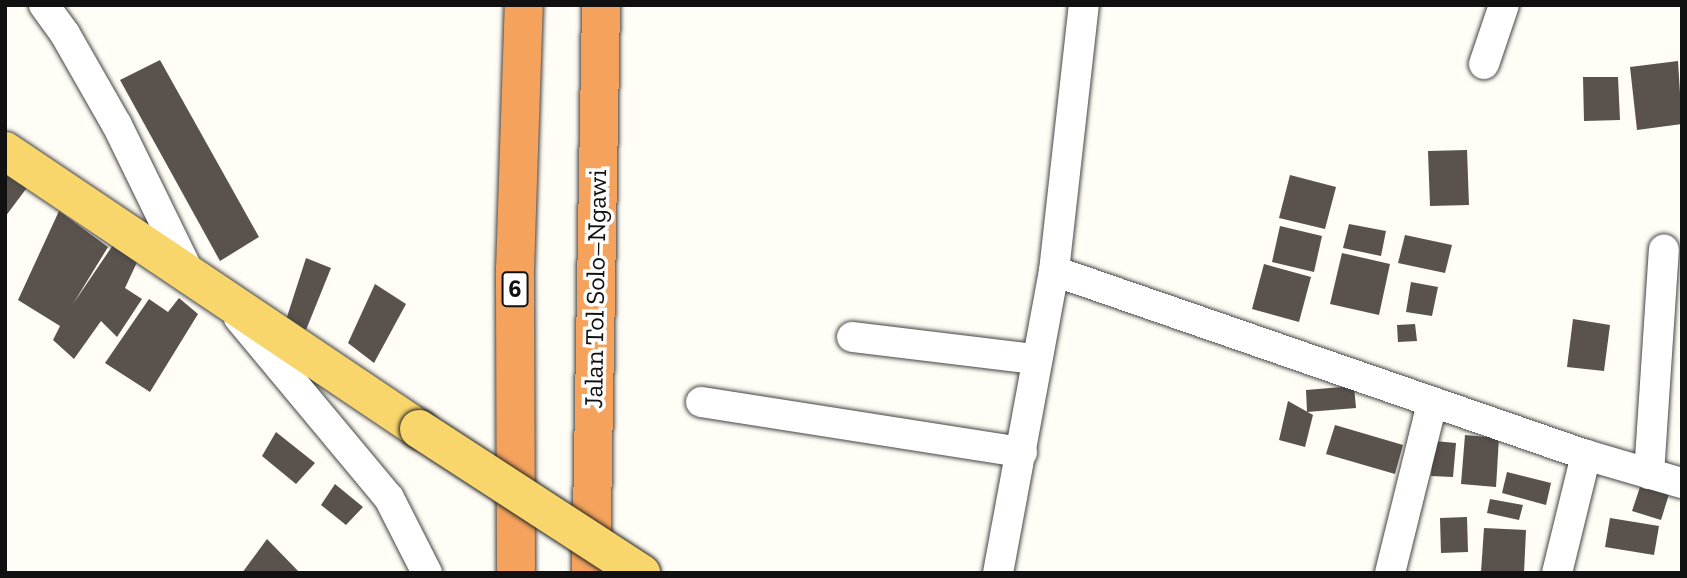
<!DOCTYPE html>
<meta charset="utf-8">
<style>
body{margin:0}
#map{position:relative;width:1687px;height:578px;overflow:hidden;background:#fffdf5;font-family:"Zilla Slab",serif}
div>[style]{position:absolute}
.building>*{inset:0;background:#5a524d}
.roads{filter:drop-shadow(0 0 2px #444) drop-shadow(0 0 2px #444)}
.minor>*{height:30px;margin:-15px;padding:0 15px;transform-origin:15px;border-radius:15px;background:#fff}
.major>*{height:38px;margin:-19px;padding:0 19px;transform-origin:19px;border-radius:19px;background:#f9d66b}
.highway>*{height:38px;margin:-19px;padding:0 19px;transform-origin:19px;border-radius:19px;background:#f5a25d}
.bridges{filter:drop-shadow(0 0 2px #222) drop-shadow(0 0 2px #222)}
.major-bridge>*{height:38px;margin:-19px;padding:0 19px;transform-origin:19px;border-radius:19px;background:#f9d66b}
span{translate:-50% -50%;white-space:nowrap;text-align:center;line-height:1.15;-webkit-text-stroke:7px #fff;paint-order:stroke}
.shield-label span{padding:2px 5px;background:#fff;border:2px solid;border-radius:5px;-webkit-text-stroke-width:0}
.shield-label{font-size:24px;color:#111;font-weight:700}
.street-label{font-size:26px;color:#111}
.frame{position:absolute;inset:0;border:7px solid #111;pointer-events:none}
</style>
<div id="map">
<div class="building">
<div style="clip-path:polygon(160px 60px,259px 237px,220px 261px,120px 80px)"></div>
<div style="clip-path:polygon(1678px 61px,1682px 124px,1637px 130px,1630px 67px)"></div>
<div style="clip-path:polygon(1583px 77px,1618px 77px,1620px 120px,1584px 121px)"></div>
<div style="clip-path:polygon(1467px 150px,1469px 205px,1430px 206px,1428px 151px)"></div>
<div style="clip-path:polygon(5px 171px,29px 185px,5px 217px)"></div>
<div style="clip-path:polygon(1290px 175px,1336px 187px,1325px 229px,1279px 218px)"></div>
<div style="clip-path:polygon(59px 211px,108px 247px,73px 304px,113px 245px,138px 260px,125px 288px,142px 299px,117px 337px,101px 321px,74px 359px,53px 340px,60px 326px,18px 300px)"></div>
<div style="clip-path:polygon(1349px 224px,1386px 231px,1381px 256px,1343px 248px)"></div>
<div style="clip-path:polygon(1280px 226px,1322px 236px,1314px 272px,1272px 262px)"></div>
<div style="clip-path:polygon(1405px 235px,1452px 245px,1445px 273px,1398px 263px)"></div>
<div style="clip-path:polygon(1342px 253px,1390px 264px,1379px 315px,1330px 304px)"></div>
<div style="clip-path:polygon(306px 258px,331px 268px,306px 330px,286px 320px)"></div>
<div style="clip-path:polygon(1264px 264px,1311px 277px,1299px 322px,1252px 309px)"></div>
<div style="clip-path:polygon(1411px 282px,1438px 287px,1432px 316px,1406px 312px)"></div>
<div style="clip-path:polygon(375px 284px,406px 304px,374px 363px,348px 343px)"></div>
<div style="clip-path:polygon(179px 298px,198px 314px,150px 392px,105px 363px,149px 299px,168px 312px)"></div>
<div style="clip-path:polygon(1573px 319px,1610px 325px,1604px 371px,1567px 367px)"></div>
<div style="clip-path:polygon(1415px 324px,1417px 341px,1398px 342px,1397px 325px)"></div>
<div style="clip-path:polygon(1354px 386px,1356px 408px,1307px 412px,1306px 390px)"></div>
<div style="clip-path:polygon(1288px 401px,1313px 415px,1305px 447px,1279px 440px)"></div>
<div style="clip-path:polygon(1335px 425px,1403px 445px,1395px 474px,1326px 454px)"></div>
<div style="clip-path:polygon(276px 432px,315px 463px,296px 484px,262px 456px)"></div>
<div style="clip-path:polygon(1465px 435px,1499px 438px,1496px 487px,1461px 484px)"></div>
<div style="clip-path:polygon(1434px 441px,1456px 443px,1453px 477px,1431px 476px)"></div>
<div style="clip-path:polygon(1507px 472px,1551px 483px,1546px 505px,1502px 493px)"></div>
<div style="clip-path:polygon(1642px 481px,1670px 491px,1661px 520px,1632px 511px)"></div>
<div style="clip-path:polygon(335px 484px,363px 507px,346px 525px,321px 505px)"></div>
<div style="clip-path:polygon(1490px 499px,1523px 505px,1519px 520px,1487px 513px)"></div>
<div style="clip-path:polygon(1467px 517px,1468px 552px,1441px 553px,1440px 518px)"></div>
<div style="clip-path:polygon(1610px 518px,1659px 526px,1654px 555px,1605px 547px)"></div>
<div style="clip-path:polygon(1484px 528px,1526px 530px,1524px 573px,1481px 572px)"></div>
<div style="clip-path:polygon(267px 539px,300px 573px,242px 573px)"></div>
</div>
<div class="roads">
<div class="minor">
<div style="left:44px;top:5px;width:36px;rotate:54deg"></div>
<div style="left:65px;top:34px;width:105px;rotate:60.3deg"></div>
<div style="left:117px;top:125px;width:167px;rotate:64deg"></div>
<div style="left:1484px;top:64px;width:62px;rotate:-71.3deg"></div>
<div style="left:1054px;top:271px;width:563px;rotate:19.08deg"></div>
<div style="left:1586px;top:455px;width:100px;rotate:16.3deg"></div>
<div style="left:239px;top:318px;width:234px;rotate:50.2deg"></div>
<div style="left:389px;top:498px;width:84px;rotate:63.1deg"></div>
<div style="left:852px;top:337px;width:184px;rotate:6.9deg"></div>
<div style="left:701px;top:402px;width:325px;rotate:8.9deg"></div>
<div style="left:1649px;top:474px;width:225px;rotate:-86.2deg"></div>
<div style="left:998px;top:573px;width:307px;rotate:-79.5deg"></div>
<div style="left:1054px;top:271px;width:268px;rotate:-83.6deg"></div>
<div style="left:1390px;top:573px;width:175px;rotate:-76.1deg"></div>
<div style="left:1557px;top:573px;width:122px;rotate:-76.2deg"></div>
</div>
<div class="major">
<div style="left:5px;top:151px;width:499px;rotate:33.9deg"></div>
</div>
<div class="highway">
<div style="left:516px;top:573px;width:303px;rotate:-90.2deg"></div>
<div style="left:515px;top:270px;width:265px;rotate:-88.1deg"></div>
<div style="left:591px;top:573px;width:568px;rotate:-88.99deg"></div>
</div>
</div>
<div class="bridges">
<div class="major-bridge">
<div style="left:419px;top:429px;width:265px;rotate:33deg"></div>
</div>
</div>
<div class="shield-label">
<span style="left:515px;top:289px">6</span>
</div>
<div class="street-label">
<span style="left:596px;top:289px;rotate:-89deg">Jalan Tol Solo–Ngawi</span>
</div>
<div class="frame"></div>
</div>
